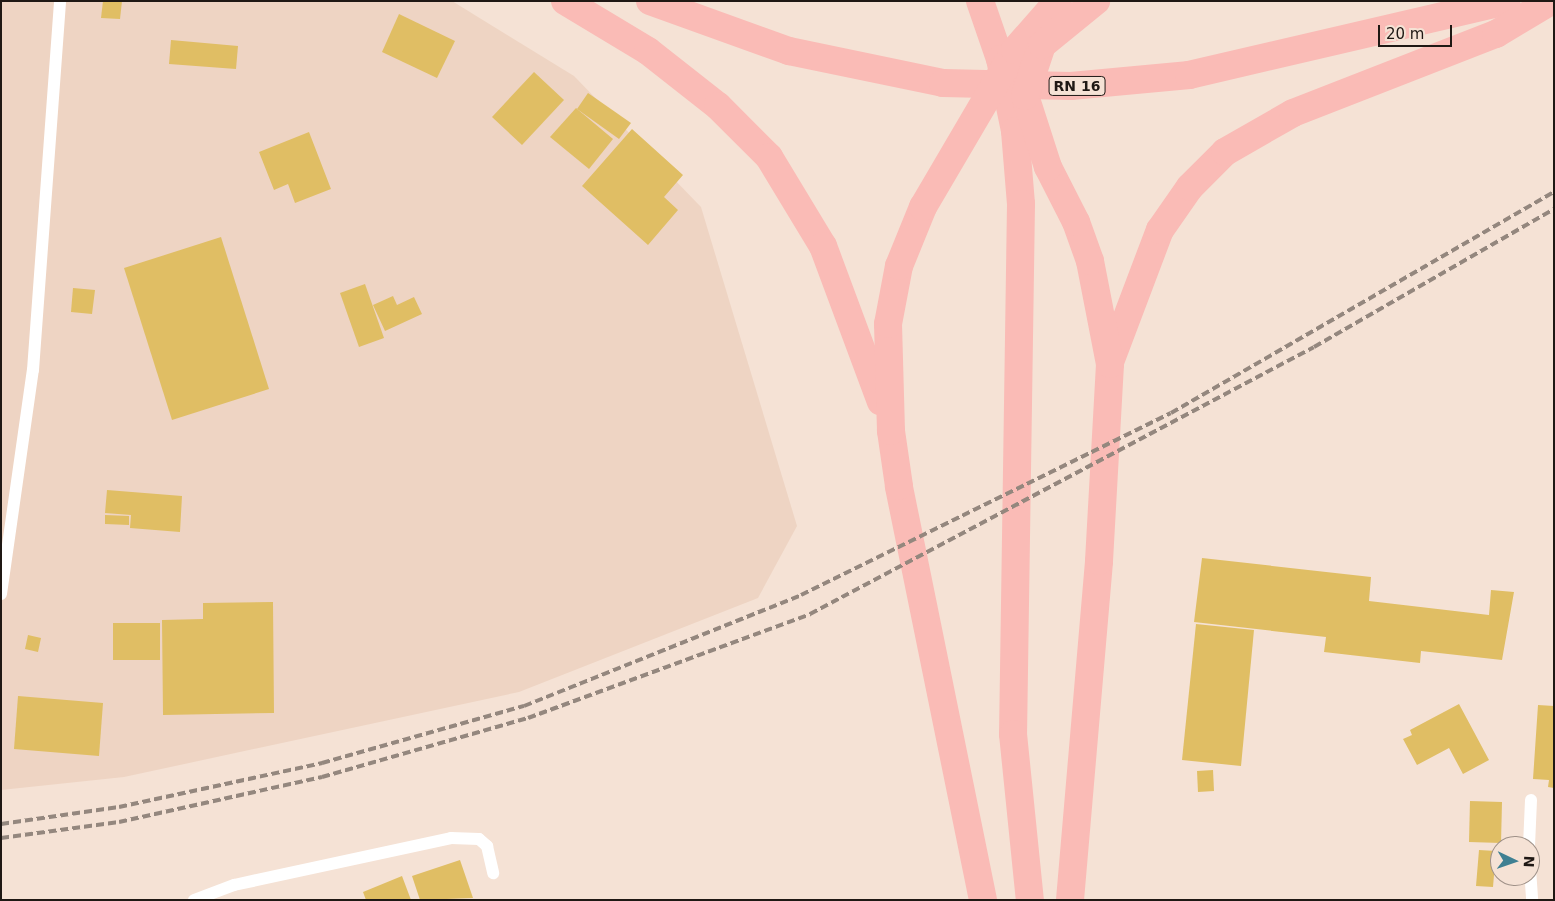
<!DOCTYPE html>
<style>
body{margin:0}
#map{position:relative;width:1555px;height:901px;overflow:hidden;background:#f5e2d5;font-family:"DejaVu Sans",sans-serif}
div>[style]{position:absolute}
.built>*{inset:0;background:#eed4c3}
.building>*{inset:0;background:#e0be64}
.service>*{height:12px;margin:-6px;padding:0 6px;transform-origin:6px;border-radius:6px;background:#fff}
.trunk>*{height:28px;margin:-14px;padding:0 14px;transform-origin:14px;border-radius:14px;background:#fabbb6}
.rail>*{height:4px;margin-top:-2px;transform-origin:0;background:repeating-linear-gradient(90deg,#94877e 0 8px,transparent 0 12px)}
span{translate:-50% -50%;white-space:nowrap;text-align:center;line-height:1.15;-webkit-text-stroke:4px #f5e2d5;paint-order:stroke}
.shield-label span{padding:1px 4px;background:#f5e2d5;border:1px solid;border-radius:4px;-webkit-text-stroke-width:0}
.shield-label{font-size:14px;color:#1f1814;font-weight:700}
.frame{position:absolute;inset:0;border:2px solid #1f1814;pointer-events:none}
.north{position:absolute;left:1490px;top:836px;width:50px;height:50px;box-sizing:border-box;background:#f5e2d5;border:1px solid #9f9188;border-radius:50%;rotate:93deg;font-size:14px;font-weight:700;line-height:20px;text-align:center;color:#1f1814}
.north::after{content:'';display:block;margin:auto;width:18px;height:22px;background:#3f8092;clip-path:polygon(50% 0,100% 100%,50% 72%,0 100%)}
.scale{position:absolute;left:1378px;top:25px;width:74px;height:22px;box-sizing:border-box;border:2px solid #1f1814;border-top:0;padding-left:6px;font-size:15px;line-height:18px;white-space:nowrap;color:#1f1814;-webkit-text-stroke:4px #f5e2d5;paint-order:stroke}
</style>
<div id="map">
<div class="built">
<div style="clip-path:polygon(1px 1px,452px 1px,574px 76px,701px 207px,797px 526px,758px 598px,519px 692px,124px 777px,1px 790px)"></div>
</div>
<div class="building">
<div style="clip-path:polygon(103px 1px,122px 1px,120px 19px,101px 18px)"></div>
<div style="clip-path:polygon(399px 14px,455px 41px,437px 78px,382px 52px)"></div>
<div style="clip-path:polygon(171px 40px,238px 46px,236px 69px,169px 64px)"></div>
<div style="clip-path:polygon(534px 72px,564px 100px,522px 145px,492px 117px)"></div>
<div style="clip-path:polygon(588px 93px,631px 123px,619px 139px,577px 109px)"></div>
<div style="clip-path:polygon(576px 108px,613px 139px,589px 169px,550px 137px)"></div>
<div style="clip-path:polygon(632px 129px,683px 175px,664px 197px,678px 210px,648px 245px,582px 186px)"></div>
<div style="clip-path:polygon(309px 132px,331px 189px,295px 203px,288px 184px,274px 190px,259px 152px)"></div>
<div style="clip-path:polygon(221px 237px,269px 389px,172px 420px,124px 268px)"></div>
<div style="clip-path:polygon(365px 284px,384px 338px,359px 347px,340px 293px)"></div>
<div style="clip-path:polygon(73px 288px,95px 290px,92px 314px,71px 312px)"></div>
<div style="clip-path:polygon(393px 296px,397px 305px,414px 297px,422px 314px,385px 331px,373px 305px)"></div>
<div style="clip-path:polygon(107px 490px,182px 496px,180px 532px,130px 528px,131px 515px,105px 513px)"></div>
<div style="clip-path:polygon(105px 515px,129px 516px,129px 525px,105px 524px)"></div>
<div style="clip-path:polygon(1202px 558px,1371px 577px,1369px 601px,1489px 615px,1491px 590px,1514px 592px,1502px 660px,1421px 651px,1420px 663px,1324px 652px,1326px 637px,1194px 622px)"></div>
<div style="clip-path:polygon(273px 602px,274px 713px,163px 715px,162px 620px,203px 619px,203px 603px)"></div>
<div style="clip-path:polygon(113px 623px,160px 623px,160px 660px,113px 660px)"></div>
<div style="clip-path:polygon(1196px 624px,1254px 630px,1241px 766px,1182px 760px)"></div>
<div style="clip-path:polygon(28px 635px,41px 638px,38px 652px,25px 649px)"></div>
<div style="clip-path:polygon(18px 696px,103px 703px,99px 756px,14px 749px)"></div>
<div style="clip-path:polygon(1459px 704px,1489px 760px,1463px 774px,1449px 748px,1417px 765px,1403px 739px,1412px 735px,1410px 730px)"></div>
<div style="clip-path:polygon(1538px 705px,1554px 706px,1554px 788px,1548px 787px,1549px 780px,1533px 779px)"></div>
<div style="clip-path:polygon(1213px 770px,1214px 791px,1198px 792px,1197px 771px)"></div>
<div style="clip-path:polygon(1470px 801px,1502px 802px,1501px 843px,1469px 842px)"></div>
<div style="clip-path:polygon(1479px 850px,1496px 851px,1493px 887px,1476px 886px)"></div>
<div style="clip-path:polygon(460px 860px,473px 898px,420px 900px,412px 876px)"></div>
<div style="clip-path:polygon(402px 876px,411px 900px,366px 900px,363px 892px)"></div>
</div>
<div class="service">
<div style="left:1px;top:594px;width:226px;rotate:-81.9deg"></div>
<div style="left:33px;top:370px;width:370px;rotate:-85.8deg"></div>
<div style="left:1529px;top:846px;width:46px;rotate:-87.5deg"></div>
<div style="left:1530px;top:869px;width:31px;rotate:86deg"></div>
<div style="left:194px;top:900px;width:43px;rotate:-20.6deg"></div>
<div style="left:234px;top:885px;width:222px;rotate:-12.2deg"></div>
<div style="left:451px;top:838px;width:28px;rotate:2deg"></div>
<div style="left:479px;top:839px;width:11px;rotate:41deg"></div>
<div style="left:487px;top:846px;width:28px;rotate:77deg"></div>
</div>
<div class="trunk">
<div style="left:565px;top:1px;width:97px;rotate:31.1deg"></div>
<div style="left:648px;top:51px;width:89px;rotate:38.2deg"></div>
<div style="left:718px;top:106px;width:72px;rotate:45deg"></div>
<div style="left:769px;top:157px;width:104px;rotate:58.8deg"></div>
<div style="left:823px;top:246px;width:166px;rotate:69.6deg"></div>
<div style="left:650px;top:1px;width:148px;rotate:19.8deg"></div>
<div style="left:789px;top:51px;width:157px;rotate:11.7deg"></div>
<div style="left:943px;top:83px;width:128px;rotate:1.3deg"></div>
<div style="left:1071px;top:86px;width:119px;rotate:-5.3deg"></div>
<div style="left:1189px;top:75px;width:326px;rotate:-13.1deg"></div>
<div style="left:980px;top:1px;width:61px;rotate:71deg"></div>
<div style="left:1000px;top:59px;width:74px;rotate:78.2deg"></div>
<div style="left:1015px;top:131px;width:73px;rotate:85.3deg"></div>
<div style="left:1021px;top:204px;width:530px;rotate:90.86deg"></div>
<div style="left:1013px;top:734px;width:167px;rotate:84.2deg"></div>
<div style="left:1110px;top:362px;width:141px;rotate:-69.3deg"></div>
<div style="left:1160px;top:230px;width:52px;rotate:-55.1deg"></div>
<div style="left:1190px;top:187px;width:49px;rotate:-45deg"></div>
<div style="left:1225px;top:152px;width:78px;rotate:-29.8deg"></div>
<div style="left:1293px;top:113px;width:218px;rotate:-21.3deg"></div>
<div style="left:1496px;top:34px;width:64px;rotate:-31deg"></div>
<div style="left:983px;top:900px;width:422px;rotate:-101.5deg"></div>
<div style="left:899px;top:486px;width:56px;rotate:-98.3deg"></div>
<div style="left:891px;top:431px;width:107px;rotate:-91.6deg"></div>
<div style="left:888px;top:324px;width:59px;rotate:-79.3deg"></div>
<div style="left:899px;top:266px;width:64px;rotate:-67.9deg"></div>
<div style="left:923px;top:207px;width:182px;rotate:-59.6deg"></div>
<div style="left:1015px;top:50px;width:65px;rotate:-48.7deg"></div>
<div style="left:1070px;top:900px;width:340px;rotate:-85.1deg"></div>
<div style="left:1099px;top:561px;width:197px;rotate:-86.8deg"></div>
<div style="left:1110px;top:364px;width:105px;rotate:-101deg"></div>
<div style="left:1090px;top:261px;width:41px;rotate:-109.7deg"></div>
<div style="left:1076px;top:222px;width:62px;rotate:-117deg"></div>
<div style="left:1048px;top:167px;width:75px;rotate:-107.9deg"></div>
<div style="left:1025px;top:96px;width:54px;rotate:-71.6deg"></div>
<div style="left:1042px;top:45px;width:70px;rotate:-39.2deg"></div>
</div>
<div class="rail">
<div style="left:1px;top:824px;width:119px;rotate:-8.2deg"></div>
<div style="left:119px;top:807px;width:208px;rotate:-12.2deg"></div>
<div style="left:322px;top:763px;width:210px;rotate:-15.8deg"></div>
<div style="left:524px;top:706px;width:298px;rotate:-21.8deg"></div>
<div style="left:801px;top:595px;width:412px;rotate:-26.2deg"></div>
<div style="left:1171px;top:413px;width:442px;rotate:-30deg"></div>
<div style="left:1px;top:838px;width:119px;rotate:-7.7deg"></div>
<div style="left:119px;top:822px;width:208px;rotate:-12.5deg"></div>
<div style="left:322px;top:777px;width:214px;rotate:-16deg"></div>
<div style="left:528px;top:718px;width:301px;rotate:-20.2deg"></div>
<div style="left:810px;top:614px;width:570px;rotate:-27.91deg"></div>
<div style="left:1314px;top:347px;width:277px;rotate:-29.9deg"></div>
</div>
<div class="shield-label">
<span style="left:1077px;top:86px">RN 16</span>
</div>
<div class="frame"></div>
<div class="north">N</div>
<div class="scale">20 m</div>
</div>
